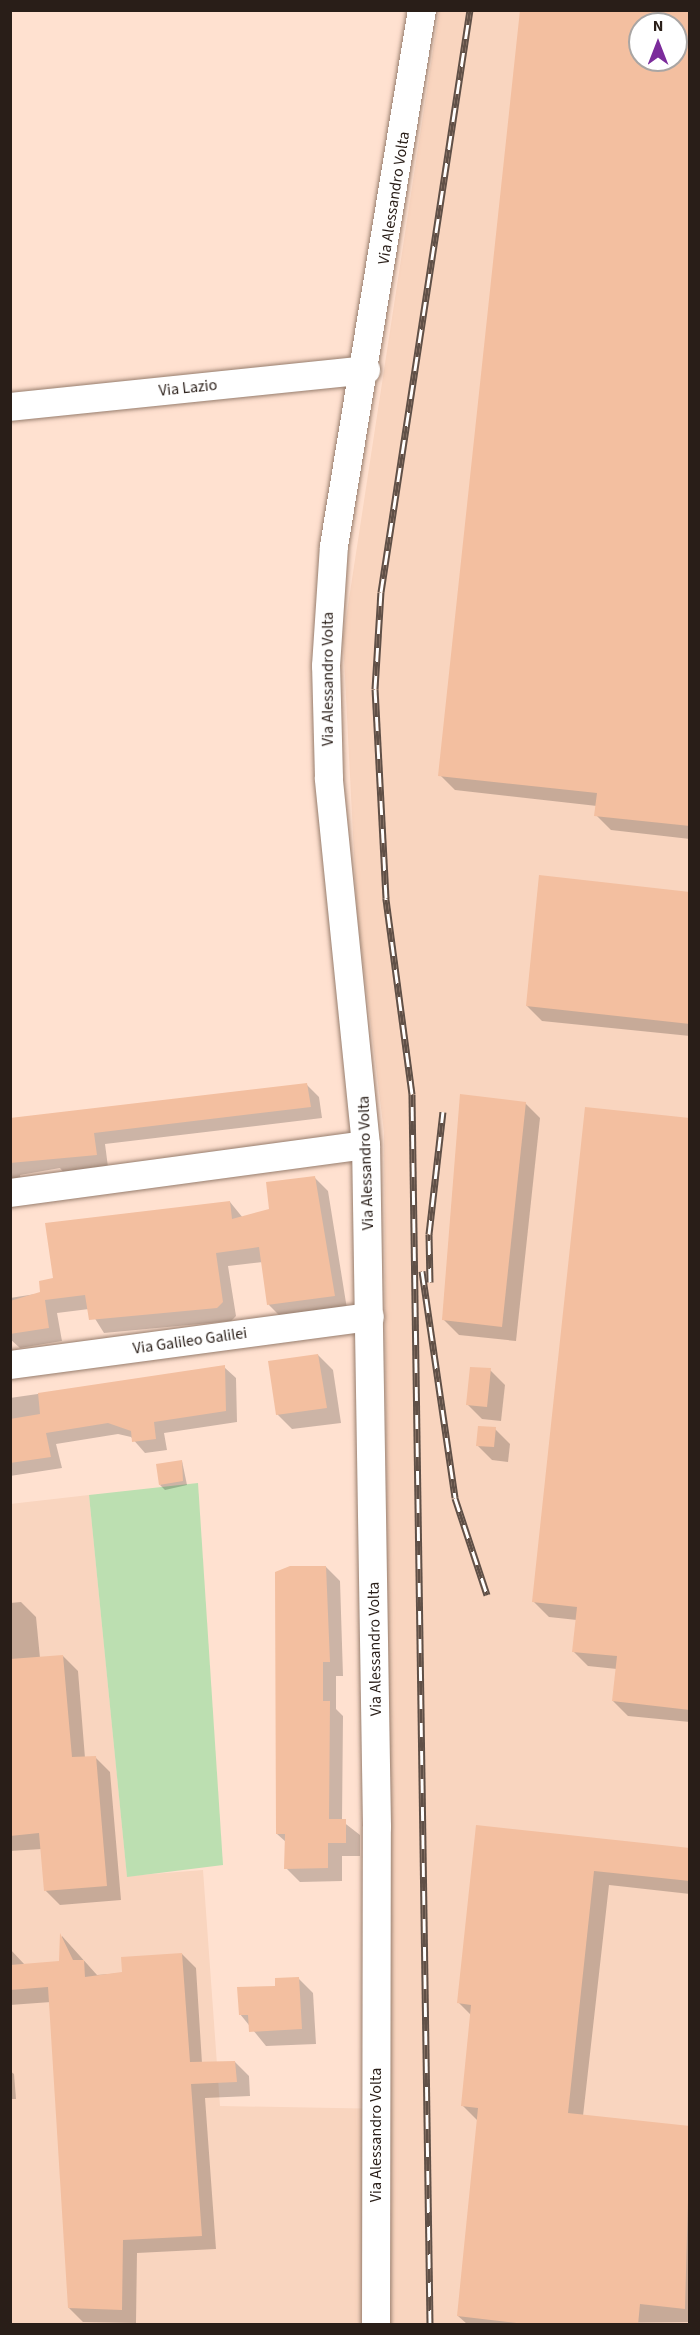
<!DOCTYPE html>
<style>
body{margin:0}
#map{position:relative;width:700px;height:2335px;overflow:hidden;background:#ffe1d0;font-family:"Source Sans 3",sans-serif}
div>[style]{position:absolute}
.built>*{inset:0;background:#f9d5bf}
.green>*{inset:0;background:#bcdfb1}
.shadow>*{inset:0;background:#0003}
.building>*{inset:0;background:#f3bfa0}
.roads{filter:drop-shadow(0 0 2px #977d6d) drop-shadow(0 0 2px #977d6d)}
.minor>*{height:28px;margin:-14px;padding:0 14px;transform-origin:14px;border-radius:14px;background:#fff}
.rail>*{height:7px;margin-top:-3.5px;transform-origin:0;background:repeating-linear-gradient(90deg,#fff 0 14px,#605047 0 28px);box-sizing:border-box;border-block:2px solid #605047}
span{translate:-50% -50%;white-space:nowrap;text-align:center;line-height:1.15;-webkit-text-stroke:4.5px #fff;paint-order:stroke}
.street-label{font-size:16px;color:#291e18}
.frame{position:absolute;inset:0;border:12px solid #291e18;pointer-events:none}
.north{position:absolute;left:628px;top:12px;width:60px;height:60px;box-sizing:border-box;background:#fff;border:2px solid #a9a5a3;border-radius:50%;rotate:0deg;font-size:16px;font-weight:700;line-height:24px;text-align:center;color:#291e18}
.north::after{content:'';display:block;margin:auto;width:21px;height:27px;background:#7b2b9b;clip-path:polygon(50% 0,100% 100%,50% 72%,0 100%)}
</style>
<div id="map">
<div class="built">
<div style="clip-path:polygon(evenodd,439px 11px,689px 11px,689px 2324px,11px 2324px,10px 1504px,89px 1495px,127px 1876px,203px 1870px,220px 2106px,391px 2109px,384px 1132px,357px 913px,343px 638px,439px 11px,640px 24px,676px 24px,676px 60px,640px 60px,640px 24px)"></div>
</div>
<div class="green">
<div style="clip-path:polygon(198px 1483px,223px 1865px,127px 1877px,89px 1495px)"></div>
</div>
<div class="shadow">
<div style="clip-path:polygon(evenodd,521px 10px,690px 10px,690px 839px,611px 830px,596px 815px,597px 806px,455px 790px,440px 775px,521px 10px,640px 24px,676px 24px,676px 60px,640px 60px,640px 24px)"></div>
<div style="clip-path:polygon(690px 893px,690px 1036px,542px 1021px,527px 1006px)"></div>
<div style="clip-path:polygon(307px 1085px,319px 1097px,322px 1118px,105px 1144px,108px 1167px,64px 1173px,60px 1168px,20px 1175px,21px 1180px,10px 1182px,10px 1112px,11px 1121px)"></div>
<div style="clip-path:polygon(525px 1103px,540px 1118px,516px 1341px,459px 1335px,444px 1320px)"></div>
<div style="clip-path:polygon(690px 1120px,690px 1722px,628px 1716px,613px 1701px,617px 1669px,588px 1666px,573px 1651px,577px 1620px,549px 1617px,534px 1602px)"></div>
<div style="clip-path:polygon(315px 1178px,328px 1191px,347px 1309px,282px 1318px,269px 1305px,263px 1262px,228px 1266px,236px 1316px,231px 1321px,104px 1333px,89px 1309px,57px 1313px,62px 1341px,20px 1348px,10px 1339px,10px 1298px,42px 1293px,54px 1279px,230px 1202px,243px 1218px,270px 1210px)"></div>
<div style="clip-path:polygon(318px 1355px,333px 1370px,341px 1423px,292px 1429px,277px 1414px)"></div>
<div style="clip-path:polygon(224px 1367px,236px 1378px,237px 1422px,164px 1433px,167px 1450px,145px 1453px,131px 1437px,118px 1434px,56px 1444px,62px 1468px,10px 1476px,10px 1398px)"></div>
<div style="clip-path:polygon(490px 1370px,505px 1385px,501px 1421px,482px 1419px,467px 1404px)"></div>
<div style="clip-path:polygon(495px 1429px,510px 1444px,508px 1462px,492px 1460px,477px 1445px)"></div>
<div style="clip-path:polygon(182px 1461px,187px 1485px,165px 1490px,160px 1485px)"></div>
<div style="clip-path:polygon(326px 1567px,340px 1581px,343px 1676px,336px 1676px,336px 1709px,343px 1716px,342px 1821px,360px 1835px,360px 1856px,342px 1856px,342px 1881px,300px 1882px,286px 1868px,286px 1842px,277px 1834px)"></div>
<div style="clip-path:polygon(21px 1602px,36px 1617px,40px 1658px,63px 1656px,78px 1671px,85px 1758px,95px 1757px,110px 1772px,121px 1900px,60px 1905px,45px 1890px,42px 1849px,10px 1851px,10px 1603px)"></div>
<div style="clip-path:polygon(477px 1827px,690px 1850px,690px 1894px,609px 1885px,583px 2116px,690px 2128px,690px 2322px,467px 2324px,458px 2316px,478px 2121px,462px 2105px,472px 2016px,459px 2003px)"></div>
<div style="clip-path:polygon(62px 1936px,97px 1975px,123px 1973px,182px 1954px,196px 1968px,202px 2063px,235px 2062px,249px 2076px,250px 2096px,205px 2098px,216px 2249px,137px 2253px,136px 2323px,83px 2322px,69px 2308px,51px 2002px,10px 2005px,10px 1949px,25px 1965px,60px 1963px)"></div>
<div style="clip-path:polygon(298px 1978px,313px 1993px,316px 2044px,266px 2046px,240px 2014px)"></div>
<div style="clip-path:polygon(10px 2071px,14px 2074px,16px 2099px,10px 2099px)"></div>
</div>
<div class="building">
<div style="clip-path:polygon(evenodd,520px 10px,690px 10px,690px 826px,594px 816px,597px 793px,438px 776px,520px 10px,640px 24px,676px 24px,676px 60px,640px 60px,640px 24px)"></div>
<div style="clip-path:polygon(539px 875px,690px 892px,690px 1024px,526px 1006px)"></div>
<div style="clip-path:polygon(307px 1083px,311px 1107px,94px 1133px,97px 1155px,10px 1163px,10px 1118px)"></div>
<div style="clip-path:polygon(460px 1094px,526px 1102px,502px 1327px,442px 1320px)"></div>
<div style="clip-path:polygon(585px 1107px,690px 1118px,690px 1710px,612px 1701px,617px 1656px,572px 1652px,577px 1607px,532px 1602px)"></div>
<div style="clip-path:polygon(315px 1176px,335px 1296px,267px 1305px,259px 1247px,216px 1253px,223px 1302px,217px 1308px,89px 1320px,85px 1295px,45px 1300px,49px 1328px,10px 1334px,10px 1301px,40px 1292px,39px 1281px,53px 1278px,45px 1223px,230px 1201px,232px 1219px,269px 1209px,266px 1182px)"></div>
<div style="clip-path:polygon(318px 1354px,327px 1408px,276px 1415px,268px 1361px)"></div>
<div style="clip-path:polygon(225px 1365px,226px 1411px,154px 1422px,156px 1439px,132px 1442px,131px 1431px,108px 1423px,46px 1433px,51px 1457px,10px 1463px,10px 1419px,40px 1414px,38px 1393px)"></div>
<div style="clip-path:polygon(470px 1367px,491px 1368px,487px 1407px,466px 1405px)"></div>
<div style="clip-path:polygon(478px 1426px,496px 1427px,494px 1447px,476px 1446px)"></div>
<div style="clip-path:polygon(182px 1460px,183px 1481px,159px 1485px,156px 1464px)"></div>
<div style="clip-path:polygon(290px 1566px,326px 1566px,330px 1662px,323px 1662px,323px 1701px,330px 1701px,329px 1819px,346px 1819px,346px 1843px,328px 1843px,328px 1868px,284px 1869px,285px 1834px,276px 1834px,275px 1572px)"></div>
<div style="clip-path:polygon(63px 1655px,72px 1757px,96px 1756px,107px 1886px,44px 1891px,39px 1833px,10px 1836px,10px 1659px)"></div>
<div style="clip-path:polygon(476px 1825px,690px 1848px,690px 1881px,594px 1871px,568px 2113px,690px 2126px,685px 2309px,640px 2304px,638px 2325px,534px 2325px,457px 2316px,478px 2108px,461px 2106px,471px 2005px,457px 2003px)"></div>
<div style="clip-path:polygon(60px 1933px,73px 1960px,84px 1960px,85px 1977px,122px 1972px,121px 1957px,182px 1953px,190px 2062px,235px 2061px,237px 2082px,191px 2084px,202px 2236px,123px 2240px,122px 2310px,68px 2308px,48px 1987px,10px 1990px,10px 1965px,59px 1961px)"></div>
<div style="clip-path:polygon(299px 1977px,302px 2029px,249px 2032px,248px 2015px,239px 2015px,237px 1987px,275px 1986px,275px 1978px)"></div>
</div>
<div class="roads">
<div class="minor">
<div style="left:10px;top:407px;width:358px;rotate:-5.9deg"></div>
<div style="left:10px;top:1193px;width:359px;rotate:-7.7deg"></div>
<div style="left:10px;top:1365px;width:363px;rotate:-7.6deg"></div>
<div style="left:376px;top:2324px;width:497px;rotate:-89.9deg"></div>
<div style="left:377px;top:1827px;width:682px;rotate:-90.92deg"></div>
<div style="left:366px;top:1145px;width:369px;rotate:-95.8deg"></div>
<div style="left:329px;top:778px;width:112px;rotate:-91.5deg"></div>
<div style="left:326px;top:666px;width:120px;rotate:-86.2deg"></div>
<div style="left:334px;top:546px;width:543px;rotate:-80.68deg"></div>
</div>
</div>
<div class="rail">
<div style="left:422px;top:1271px;width:229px;rotate:81.7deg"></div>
<div style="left:455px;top:1498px;width:102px;rotate:71.7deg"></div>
<div style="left:430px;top:1282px;width:48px;rotate:-91.2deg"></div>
<div style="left:429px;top:1234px;width:123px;rotate:-83.5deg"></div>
<div style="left:430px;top:2324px;width:1230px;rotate:-90.84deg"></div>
<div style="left:412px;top:1094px;width:198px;rotate:-97.6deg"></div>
<div style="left:386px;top:898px;width:209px;rotate:-93deg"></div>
<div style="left:375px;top:689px;width:97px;rotate:-86.5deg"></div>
<div style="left:381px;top:592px;width:589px;rotate:-81.31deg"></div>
</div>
<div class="street-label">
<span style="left:394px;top:198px;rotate:-81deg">Via Alessandro Volta</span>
<span style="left:188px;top:388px;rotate:-6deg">Via Lazio</span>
<span style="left:328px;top:679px;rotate:-90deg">Via Alessandro Volta</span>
<span style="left:366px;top:1163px;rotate:-92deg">Via Alessandro Volta</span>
<span style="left:190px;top:1341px;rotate:-8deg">Via Galileo Galilei</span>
<span style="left:375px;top:1649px;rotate:-91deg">Via Alessandro Volta</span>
<span style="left:376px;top:2135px;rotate:-90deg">Via Alessandro Volta</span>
</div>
<div class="frame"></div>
<div class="north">N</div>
</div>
